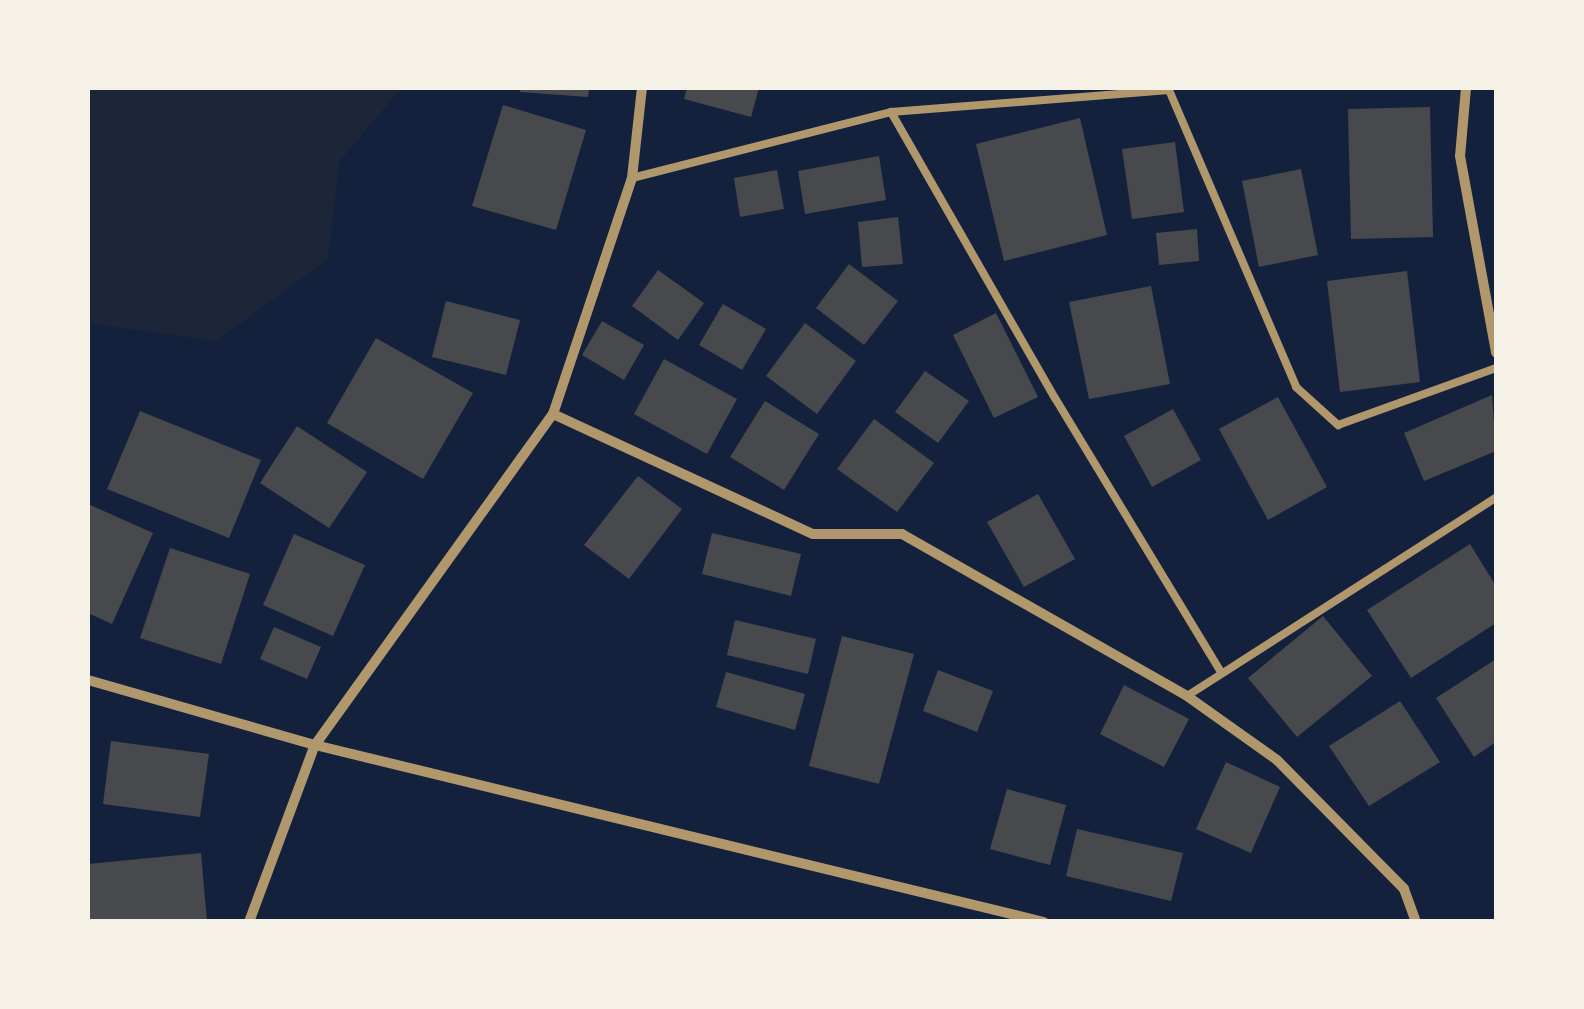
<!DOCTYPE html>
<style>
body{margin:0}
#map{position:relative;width:1584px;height:1009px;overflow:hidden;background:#14213d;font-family:"PT Sans",sans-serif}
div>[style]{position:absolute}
.green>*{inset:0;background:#1d2539}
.building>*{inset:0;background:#48494c}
.service>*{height:8px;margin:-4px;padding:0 4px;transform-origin:4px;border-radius:4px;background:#b1986c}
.minor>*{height:10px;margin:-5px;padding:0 5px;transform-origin:5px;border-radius:5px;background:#b1986c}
span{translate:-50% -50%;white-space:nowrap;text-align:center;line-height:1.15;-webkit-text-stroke:10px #f6f1e7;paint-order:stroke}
.frame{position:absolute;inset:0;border:90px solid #f6f1e7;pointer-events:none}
</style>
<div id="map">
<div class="green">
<div style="clip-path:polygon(88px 88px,401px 88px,339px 162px,328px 259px,216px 341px,88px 323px)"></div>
</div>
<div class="building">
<div style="clip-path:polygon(520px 88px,589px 88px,588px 97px,520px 92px)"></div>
<div style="clip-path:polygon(687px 88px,759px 88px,751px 117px,684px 99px)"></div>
<div style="clip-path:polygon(503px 105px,586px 130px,556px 230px,472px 206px)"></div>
<div style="clip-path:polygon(1430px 107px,1433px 237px,1351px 239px,1348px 109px)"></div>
<div style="clip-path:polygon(1080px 118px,1107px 235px,1004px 261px,976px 144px)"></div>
<div style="clip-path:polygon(1175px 142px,1184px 212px,1132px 219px,1122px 149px)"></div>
<div style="clip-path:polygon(879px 156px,886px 200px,805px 214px,798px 171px)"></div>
<div style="clip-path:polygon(1301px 169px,1318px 255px,1259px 267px,1242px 181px)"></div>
<div style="clip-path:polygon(777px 170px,784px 209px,740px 217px,734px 178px)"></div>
<div style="clip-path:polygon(898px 217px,903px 264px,862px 267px,858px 222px)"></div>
<div style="clip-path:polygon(1197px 229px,1199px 261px,1159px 265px,1156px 233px)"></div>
<div style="clip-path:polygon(849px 264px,898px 301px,864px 345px,816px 308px)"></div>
<div style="clip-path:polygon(658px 270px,704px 303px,678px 340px,632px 306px)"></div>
<div style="clip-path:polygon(1407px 271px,1420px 382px,1340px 392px,1327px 281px)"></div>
<div style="clip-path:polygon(1151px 286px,1170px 384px,1089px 399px,1069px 302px)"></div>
<div style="clip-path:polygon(446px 301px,520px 320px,506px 375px,432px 357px)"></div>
<div style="clip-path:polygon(723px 304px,766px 329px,742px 370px,699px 345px)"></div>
<div style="clip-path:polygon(996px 313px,1038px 397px,994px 418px,953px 335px)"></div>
<div style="clip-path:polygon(602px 321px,644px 345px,624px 380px,582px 355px)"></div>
<div style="clip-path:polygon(805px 323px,856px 361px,817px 414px,766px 376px)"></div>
<div style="clip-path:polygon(376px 338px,473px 393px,423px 479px,327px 423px)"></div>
<div style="clip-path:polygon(664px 359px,737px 399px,707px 454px,634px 414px)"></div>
<div style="clip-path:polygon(925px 371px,969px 401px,938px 443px,895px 412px)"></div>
<div style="clip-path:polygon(1492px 395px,1496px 451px,1424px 481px,1404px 433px)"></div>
<div style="clip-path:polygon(1278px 397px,1327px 487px,1268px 520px,1219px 429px)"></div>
<div style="clip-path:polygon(765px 401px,819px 434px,784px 490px,730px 457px)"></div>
<div style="clip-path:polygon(1173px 409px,1201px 460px,1152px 487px,1124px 436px)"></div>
<div style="clip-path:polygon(140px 411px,261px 460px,229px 538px,107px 489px)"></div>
<div style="clip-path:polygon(874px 419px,934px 463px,897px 512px,837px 469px)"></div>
<div style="clip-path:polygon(297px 426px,367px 472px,329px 528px,260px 483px)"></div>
<div style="clip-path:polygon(638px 476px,682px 509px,629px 579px,584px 545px)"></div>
<div style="clip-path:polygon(1038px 494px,1075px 559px,1024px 587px,987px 522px)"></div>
<div style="clip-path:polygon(88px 504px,153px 533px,112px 624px,88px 613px)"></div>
<div style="clip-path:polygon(712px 533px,801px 554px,791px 596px,702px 574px)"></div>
<div style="clip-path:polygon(294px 534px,365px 565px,333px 636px,263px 605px)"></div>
<div style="clip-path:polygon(1470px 544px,1496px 586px,1496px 623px,1411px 678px,1367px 610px)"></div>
<div style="clip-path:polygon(170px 548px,250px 574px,221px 664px,140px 638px)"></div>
<div style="clip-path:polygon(1323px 616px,1372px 676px,1297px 737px,1248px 678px)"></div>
<div style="clip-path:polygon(735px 620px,816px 639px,808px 674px,727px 655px)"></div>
<div style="clip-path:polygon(274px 627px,321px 647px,307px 679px,260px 659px)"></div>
<div style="clip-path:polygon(842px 636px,914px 654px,879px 784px,809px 766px)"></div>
<div style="clip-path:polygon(1496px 659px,1496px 742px,1474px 757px,1436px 698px)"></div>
<div style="clip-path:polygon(938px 670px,993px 691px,977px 732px,923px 711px)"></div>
<div style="clip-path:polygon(726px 672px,805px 694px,795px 730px,716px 707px)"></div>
<div style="clip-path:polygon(1124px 685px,1189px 719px,1164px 767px,1100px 734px)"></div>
<div style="clip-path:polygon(1400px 701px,1440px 762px,1369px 806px,1329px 746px)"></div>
<div style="clip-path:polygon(111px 741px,209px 754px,200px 817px,103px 804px)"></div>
<div style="clip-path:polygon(1226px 762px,1280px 787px,1251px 853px,1196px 829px)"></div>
<div style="clip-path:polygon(1007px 789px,1066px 805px,1050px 865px,990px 849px)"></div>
<div style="clip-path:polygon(1077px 829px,1183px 853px,1171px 901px,1066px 876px)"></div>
<div style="clip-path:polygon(201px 853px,207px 922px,88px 922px,88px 864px)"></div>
</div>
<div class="service">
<div style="left:891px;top:112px;width:330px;rotate:60.2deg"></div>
<div style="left:1055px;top:398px;width:320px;rotate:58.8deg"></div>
<div style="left:632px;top:178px;width:267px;rotate:-14.3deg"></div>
<div style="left:891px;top:112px;width:279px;rotate:-4.5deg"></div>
<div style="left:1169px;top:90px;width:323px;rotate:66.8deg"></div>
<div style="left:1296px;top:387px;width:57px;rotate:42.1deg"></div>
<div style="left:1338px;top:425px;width:168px;rotate:-19.8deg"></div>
<div style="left:1187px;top:696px;width:367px;rotate:-32.7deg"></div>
</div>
<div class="minor">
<div style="left:1466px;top:88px;width:68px;rotate:95deg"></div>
<div style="left:1460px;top:156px;width:200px;rotate:79.6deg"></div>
<div style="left:553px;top:414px;width:286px;rotate:24.8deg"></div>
<div style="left:813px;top:534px;width:89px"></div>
<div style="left:902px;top:534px;width:328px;rotate:29.6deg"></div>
<div style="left:1187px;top:696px;width:110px;rotate:35.4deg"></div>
<div style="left:1277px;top:760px;width:181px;rotate:45.4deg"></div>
<div style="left:1404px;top:889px;width:35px;rotate:70deg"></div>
<div style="left:88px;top:680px;width:236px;rotate:16deg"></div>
<div style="left:315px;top:745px;width:750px;rotate:13.65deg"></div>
<div style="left:249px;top:922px;width:189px;rotate:-69.6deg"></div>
<div style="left:315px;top:745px;width:408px;rotate:-54.3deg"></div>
<div style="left:553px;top:414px;width:249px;rotate:-71.5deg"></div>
<div style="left:632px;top:178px;width:91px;rotate:-83.7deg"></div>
</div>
<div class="frame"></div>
</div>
